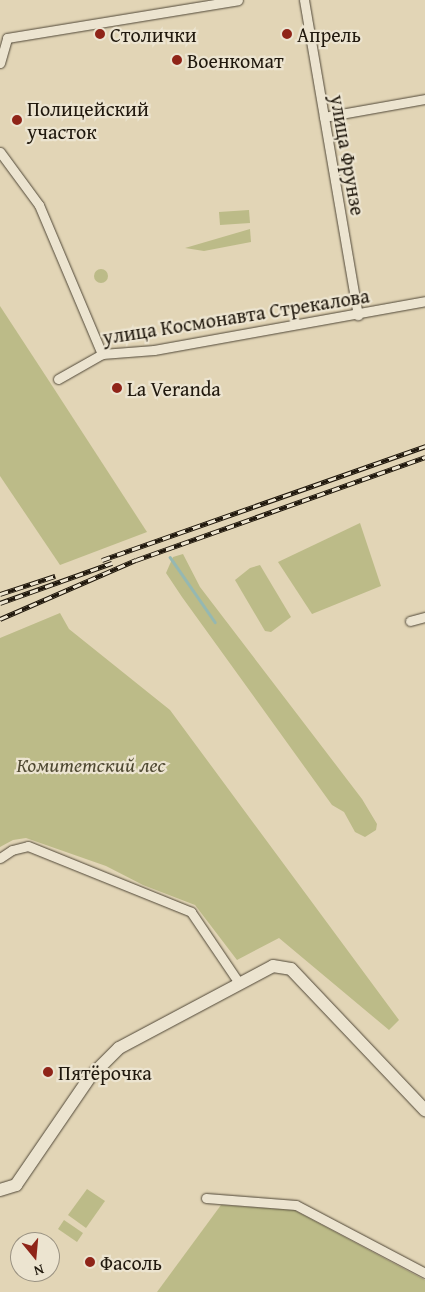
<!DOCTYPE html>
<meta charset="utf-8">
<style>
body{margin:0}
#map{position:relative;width:425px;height:1292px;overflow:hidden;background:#e2d5b6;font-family:"Gentium Book Plus",serif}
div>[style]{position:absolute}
.green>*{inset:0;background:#bcbb88}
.round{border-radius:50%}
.stream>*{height:2.5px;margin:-1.25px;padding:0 1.25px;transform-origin:1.25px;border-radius:1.25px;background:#95b8b2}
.roads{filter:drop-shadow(0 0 1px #504737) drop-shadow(0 0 1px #504737)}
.street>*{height:9px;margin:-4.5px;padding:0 4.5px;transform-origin:4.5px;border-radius:4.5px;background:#ece4d0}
.secondary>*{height:12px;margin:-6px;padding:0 6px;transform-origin:6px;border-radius:6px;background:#ece4d0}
.rail>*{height:4.5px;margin-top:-2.25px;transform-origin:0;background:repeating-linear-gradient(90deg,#ece4d0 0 8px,#20180d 0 16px);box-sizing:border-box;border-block:1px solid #20180d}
.dots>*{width:14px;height:14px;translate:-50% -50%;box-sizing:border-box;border:2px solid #ece4d0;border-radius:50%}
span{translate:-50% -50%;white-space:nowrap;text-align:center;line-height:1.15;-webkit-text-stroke:4.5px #ece4d0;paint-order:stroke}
.poi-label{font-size:20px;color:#20180d}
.left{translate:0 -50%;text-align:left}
.street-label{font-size:20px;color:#20180d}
.park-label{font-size:20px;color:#4f4932;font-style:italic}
.north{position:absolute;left:10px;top:1232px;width:50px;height:50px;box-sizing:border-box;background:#ece4d0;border:1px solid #9a9282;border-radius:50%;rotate:163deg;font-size:14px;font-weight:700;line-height:20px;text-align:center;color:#20180d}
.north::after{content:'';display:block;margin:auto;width:18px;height:22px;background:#8f2418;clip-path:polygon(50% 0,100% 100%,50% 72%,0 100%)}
</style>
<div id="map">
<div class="green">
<div style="clip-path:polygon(249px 210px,250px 223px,220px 225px,219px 212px)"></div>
<div style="clip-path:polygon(250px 229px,251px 242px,204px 251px,185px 248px)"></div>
<div class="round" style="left:94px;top:269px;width:14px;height:14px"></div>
<div style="clip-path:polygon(0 306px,51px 384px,147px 532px,60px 565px,0 476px)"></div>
<div style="clip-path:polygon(360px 523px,381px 586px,312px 614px,278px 562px)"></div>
<div style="clip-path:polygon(183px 554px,200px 587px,362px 799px,377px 824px,376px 830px,365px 837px,355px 832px,344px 812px,332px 805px,182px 597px,166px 573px,173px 557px)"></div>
<div style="clip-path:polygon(260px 565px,291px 617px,271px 632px,265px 631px,235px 580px,250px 568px)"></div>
<div style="clip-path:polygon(60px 613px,69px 629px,170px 710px,399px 1020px,389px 1030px,279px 938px,237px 960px,195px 905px,143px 885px,106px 866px,26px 838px,13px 840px,0 847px,0 638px)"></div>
<div style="clip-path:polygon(87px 1189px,105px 1201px,86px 1228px,68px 1215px)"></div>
<div style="clip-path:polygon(221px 1205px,294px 1210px,425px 1280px,425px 1292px,157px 1292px)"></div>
<div style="clip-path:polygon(64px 1220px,83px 1233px,77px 1242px,58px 1229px)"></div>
</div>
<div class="stream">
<div style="left:170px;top:557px;width:79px;rotate:55.3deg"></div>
</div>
<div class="roads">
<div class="street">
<div style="left:304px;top:0;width:320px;rotate:80.3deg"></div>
<div style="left:0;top:63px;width:26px;rotate:-74deg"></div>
<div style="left:7px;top:38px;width:234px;rotate:-9.3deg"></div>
<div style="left:324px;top:117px;width:103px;rotate:-10.1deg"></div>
<div style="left:0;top:152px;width:66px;rotate:53.7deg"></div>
<div style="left:39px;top:205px;width:162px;rotate:67.1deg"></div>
<div style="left:58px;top:379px;width:51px;rotate:-29.6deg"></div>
<div style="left:102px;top:354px;width:52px;rotate:-4.4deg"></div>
<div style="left:154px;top:350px;width:275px;rotate:-10.2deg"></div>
<div style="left:410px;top:621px;width:16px;rotate:-15deg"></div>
<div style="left:0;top:858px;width:14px;rotate:-34deg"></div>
<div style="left:12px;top:850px;width:16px;rotate:-14deg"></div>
<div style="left:28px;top:846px;width:176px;rotate:22deg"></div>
<div style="left:191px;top:912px;width:86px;rotate:55.9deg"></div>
<div style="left:206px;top:1198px;width:90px;rotate:4.4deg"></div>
<div style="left:296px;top:1205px;width:146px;rotate:27.8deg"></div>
</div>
<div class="secondary">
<div style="left:0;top:1190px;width:17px;rotate:-17deg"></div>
<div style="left:16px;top:1185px;width:131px;rotate:-55.6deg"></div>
<div style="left:90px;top:1077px;width:41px;rotate:-45deg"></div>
<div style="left:119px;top:1048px;width:174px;rotate:-28deg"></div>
<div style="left:273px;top:966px;width:18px;rotate:9deg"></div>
<div style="left:291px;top:969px;width:195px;rotate:46.5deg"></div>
</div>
</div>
<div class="rail">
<div style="left:102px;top:560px;width:343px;rotate:-19.4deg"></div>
<div style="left:0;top:594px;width:58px;rotate:-18.1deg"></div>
<div style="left:0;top:603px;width:119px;rotate:-19.7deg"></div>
<div style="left:0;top:619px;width:148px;rotate:-23.5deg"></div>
<div style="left:136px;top:560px;width:307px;rotate:-19.6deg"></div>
</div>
<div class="dots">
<div style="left:100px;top:34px;background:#8f2418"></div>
<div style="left:287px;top:34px;background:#8f2418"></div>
<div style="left:177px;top:60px;background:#8f2418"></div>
<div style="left:17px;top:120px;background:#8f2418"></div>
<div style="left:117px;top:388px;background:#8f2418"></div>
<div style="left:48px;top:1072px;background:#8f2418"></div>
<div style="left:90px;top:1262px;background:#8f2418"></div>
</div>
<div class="poi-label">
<span class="left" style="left:110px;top:34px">Столички</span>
<span class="left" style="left:297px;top:34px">Апрель</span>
<span class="left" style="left:187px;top:60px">Военкомат</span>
<span class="left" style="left:27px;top:120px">Полицейский<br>участок</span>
<span class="left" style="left:127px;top:388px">La Veranda</span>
<span class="left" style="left:58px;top:1072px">Пятёрочка</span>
<span class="left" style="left:100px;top:1262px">Фасоль</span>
</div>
<div class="street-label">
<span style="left:348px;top:155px;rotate:80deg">улица Фрунзе</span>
<span style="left:236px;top:316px;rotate:-9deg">улица Космонавта Стрекалова</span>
</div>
<div class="park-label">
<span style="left:91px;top:764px">Комитетский лес</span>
</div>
<div class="north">N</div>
</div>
